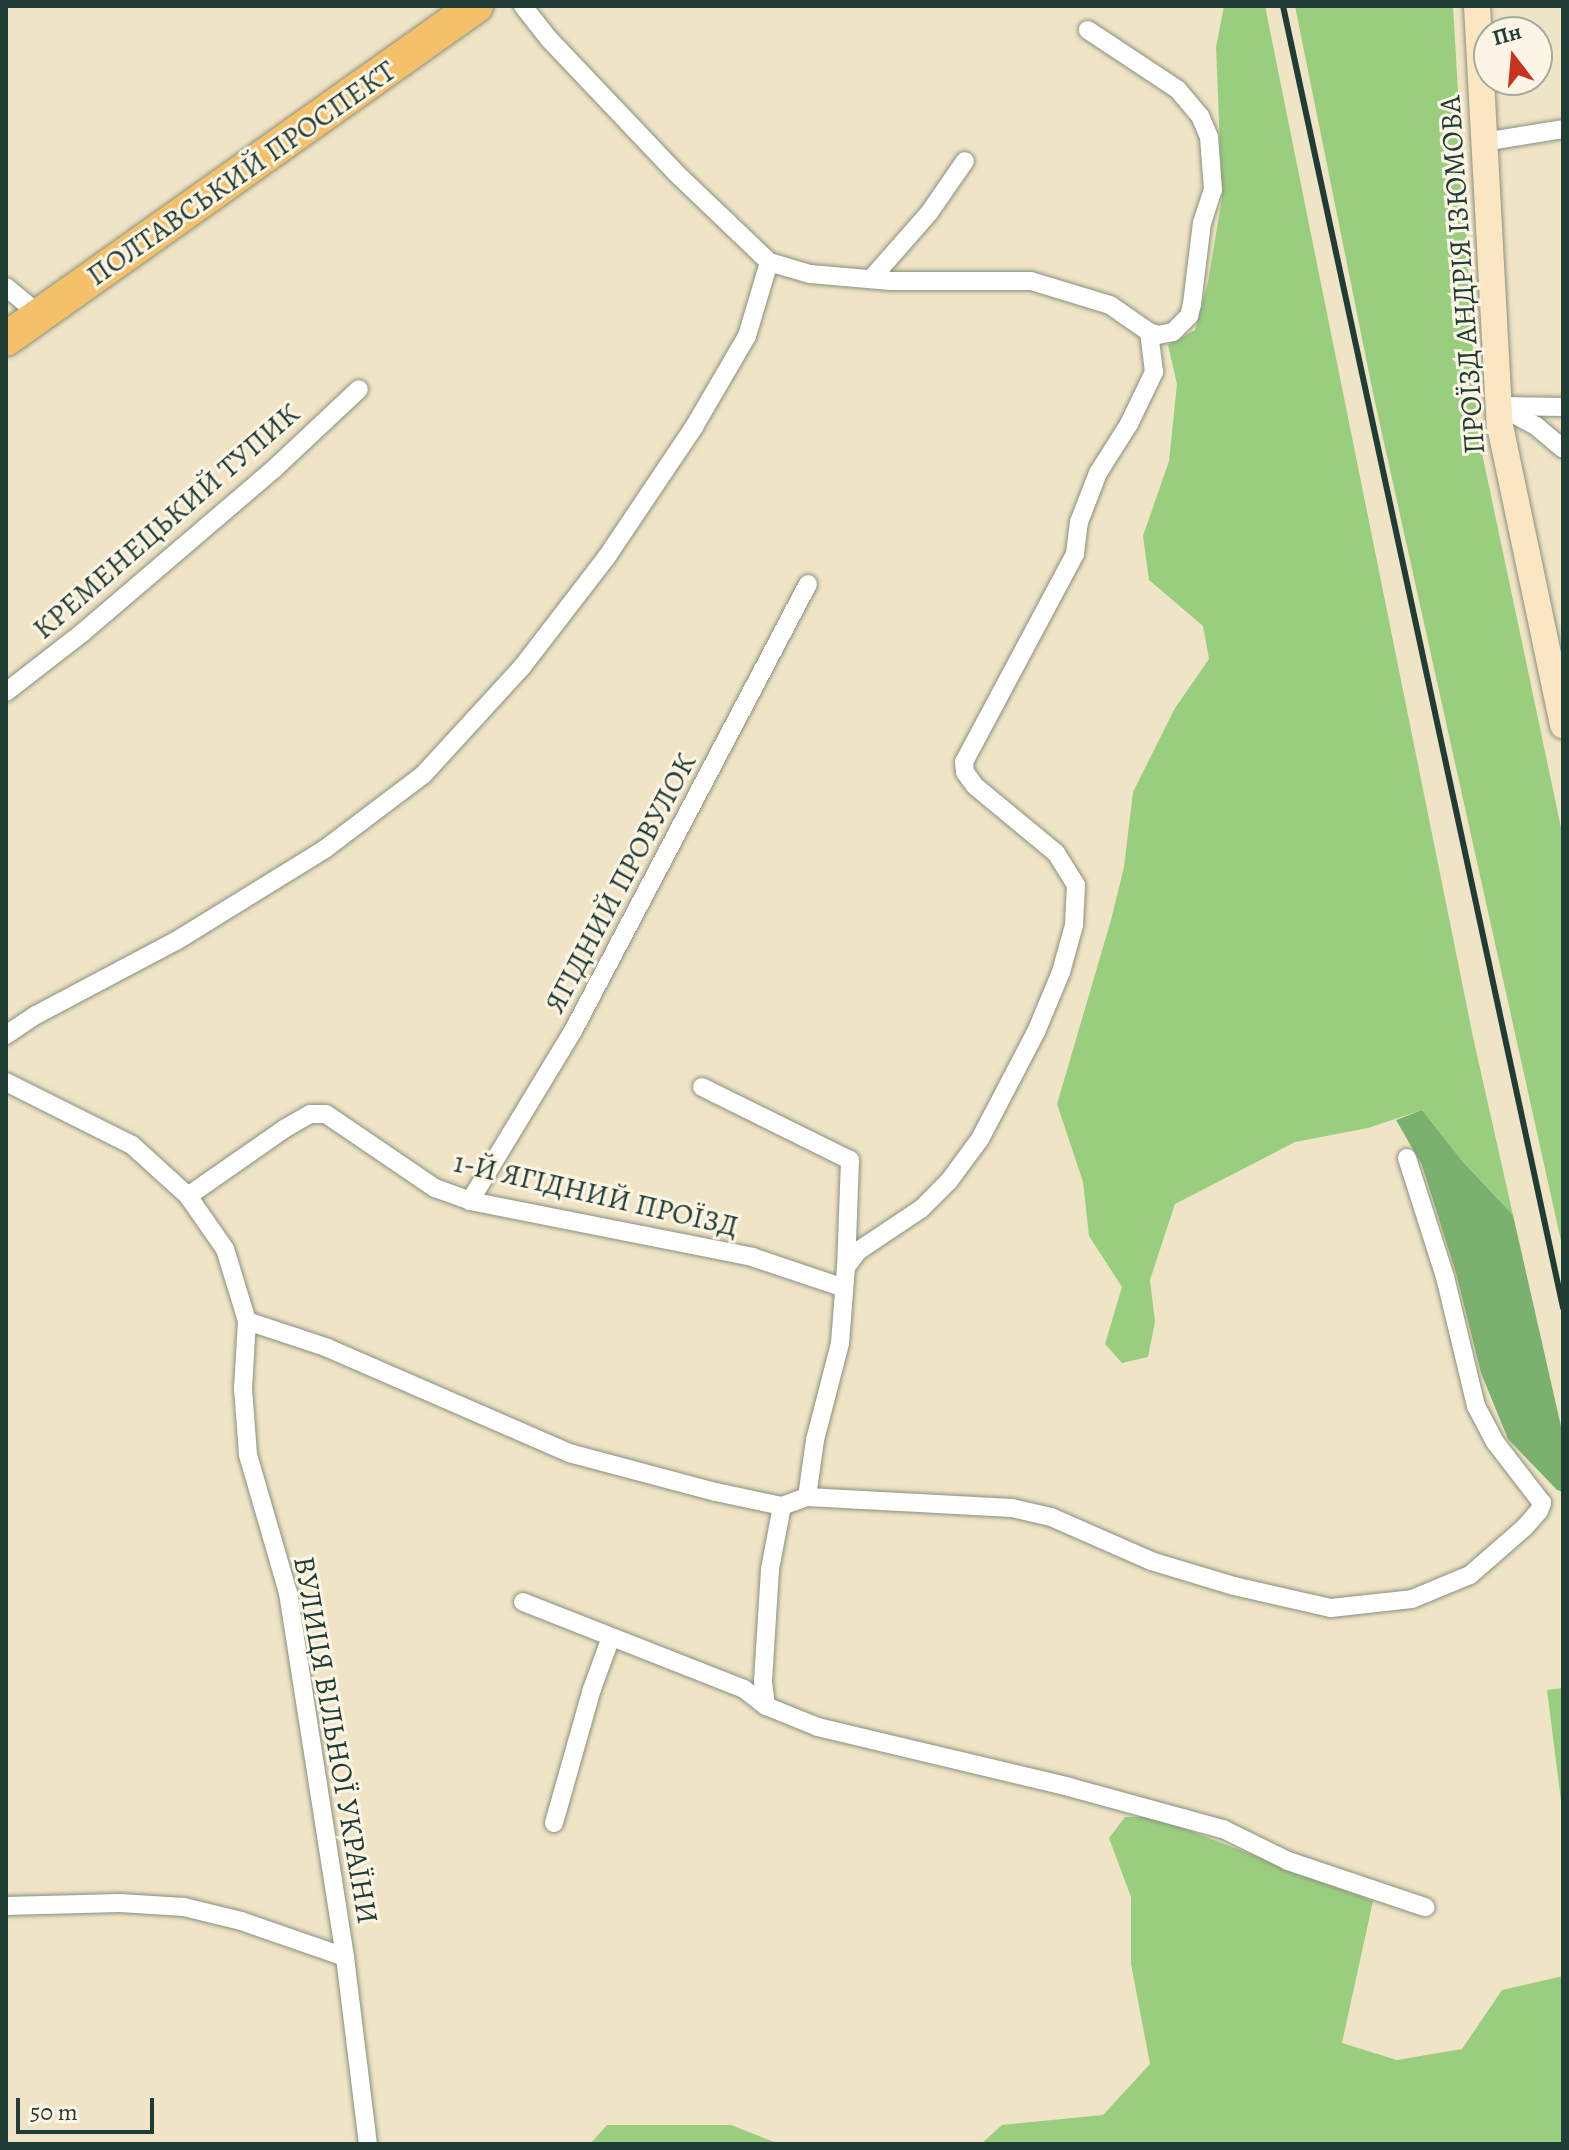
<!DOCTYPE html>
<meta charset="utf-8">
<style>
body{margin:0}
#map{position:relative;width:1569px;height:2150px;overflow:hidden;background:#f0e4c6;font-family:Alegreya,serif}
div>[style]{position:absolute}
.green>*{inset:0;background:#9ace7f}
.forest>*{inset:0;background:#7bb16e}
.roads{filter:drop-shadow(0 0 2px #88907d) drop-shadow(0 0 2px #88907d)}
.street>*{height:18px;margin:-9px;padding:0 9px;transform-origin:9px;border-radius:9px;background:#fff}
.secondary>*{height:26px;margin:-13px;padding:0 13px;transform-origin:13px;border-radius:13px;background:#fbe6c3}
.highway>*{height:34px;margin:-17px;padding:0 17px;transform-origin:17px;border-radius:17px;background:#f4c16a}
.rail>*{height:6px;margin:-3px;padding:0 3px;transform-origin:3px;border-radius:3px;background:#1f3d34}
span{translate:-50% -50%;white-space:nowrap;text-align:center;line-height:1.15;-webkit-text-stroke:6px #fcf5e5;paint-order:stroke}
.street-label{font-size:30px;color:#1f3d34}
.frame{position:absolute;inset:0;border:8px solid #1f3d34;pointer-events:none}
.north{position:absolute;left:1473px;top:16px;width:80px;height:80px;box-sizing:border-box;background:#fcf5e5;border:2px solid #a4ab9e;border-radius:50%;rotate:344deg;font-size:22px;font-weight:700;line-height:32px;text-align:center;color:#1f3d34}
.north::after{content:'';display:block;margin:auto;width:28px;height:36px;background:#c8321e;clip-path:polygon(50% 0,100% 100%,50% 72%,0 100%)}
.scale{position:absolute;left:16px;top:2098px;width:138px;height:36px;box-sizing:border-box;border:4px solid #1f3d34;border-top:0;padding-left:10px;font-size:24px;line-height:28px;white-space:nowrap;color:#1f3d34;-webkit-text-stroke:6px #fcf5e5;paint-order:stroke}
</style>
<div id="map">
<div class="green">
<div style="clip-path:polygon(1224px 6px,1265px 6px,1473px 1037px,1513px 1215px,1463px 1162px,1422px 1110px,1368px 1128px,1295px 1142px,1175px 1204px,1150px 1280px,1155px 1322px,1148px 1357px,1122px 1363px,1105px 1344px,1122px 1287px,1089px 1236px,1083px 1182px,1057px 1104px,1111px 920px,1124px 867px,1133px 792px,1175px 708px,1209px 659px,1203px 626px,1149px 580px,1143px 536px,1169px 461px,1177px 384px,1168px 345px,1195px 330px,1208px 282px,1222px 198px,1216px 47px)"></div>
<div style="clip-path:polygon(1295px 6px,1453px 6px,1478px 434px,1563px 837px,1563px 1250px,1373px 393px)"></div>
<div style="clip-path:polygon(1563px 1688px,1563px 1809px,1562px 1809px,1547px 1690px)"></div>
<div style="clip-path:polygon(1125px 1817px,1154px 1817px,1373px 1901px,1342px 2043px,1397px 2060px,1462px 2049px,1502px 1990px,1563px 1976px,1563px 2144px,981px 2144px,1002px 2125px,1103px 2115px,1150px 2064px,1131px 1964px,1131px 1897px,1109px 1838px)"></div>
<div style="clip-path:polygon(607px 2125px,731px 2125px,779px 2144px,590px 2144px)"></div>
</div>
<div class="forest">
<div style="clip-path:polygon(1422px 1110px,1463px 1162px,1513px 1215px,1563px 1435px,1563px 1492px,1557px 1490px,1508px 1439px,1481px 1373px,1456px 1273px,1422px 1165px,1396px 1120px)"></div>
</div>
<div class="roads">
<div class="street">
<div style="left:523px;top:6px;width:42px;rotate:51.8deg"></div>
<div style="left:549px;top:39px;width:185px;rotate:46.5deg"></div>
<div style="left:676px;top:173px;width:129px;rotate:43.7deg"></div>
<div style="left:769px;top:262px;width:43px;rotate:16.3deg"></div>
<div style="left:810px;top:274px;width:81px;rotate:4.9deg"></div>
<div style="left:891px;top:281px;width:140px"></div>
<div style="left:1031px;top:281px;width:83px;rotate:16.9deg"></div>
<div style="left:1110px;top:305px;width:47px;rotate:34.7deg"></div>
<div style="left:1149px;top:332px;width:9px;rotate:18deg"></div>
<div style="left:1158px;top:335px;width:15px;rotate:-11deg"></div>
<div style="left:1173px;top:332px;width:23px;rotate:-45deg"></div>
<div style="left:1189px;top:316px;width:12px;rotate:-76deg"></div>
<div style="left:1192px;top:304px;width:82px;rotate:-83deg"></div>
<div style="left:1202px;top:223px;width:35px;rotate:-72deg"></div>
<div style="left:1213px;top:190px;width:53px;rotate:-94.3deg"></div>
<div style="left:1209px;top:137px;width:23px;rotate:-113deg"></div>
<div style="left:1200px;top:116px;width:35px;rotate:-130deg"></div>
<div style="left:1177px;top:89px;width:107px;rotate:-146.5deg"></div>
<div style="left:1484px;top:142px;width:80px;rotate:-9.3deg"></div>
<div style="left:871px;top:279px;width:88px;rotate:-48.7deg"></div>
<div style="left:929px;top:213px;width:63px;rotate:-55.3deg"></div>
<div style="left:6px;top:287px;width:44px;rotate:39.5deg"></div>
<div style="left:1499px;top:406px;width:42px;rotate:28.4deg"></div>
<div style="left:1536px;top:426px;width:35px;rotate:40deg"></div>
<div style="left:1502px;top:406px;width:61px;rotate:0.9deg"></div>
<div style="left:6px;top:692px;width:96px;rotate:-37.8deg"></div>
<div style="left:82px;top:633px;width:254px;rotate:-40.5deg"></div>
<div style="left:275px;top:468px;width:115px;rotate:-43.2deg"></div>
<div style="left:6px;top:1035px;width:36px;rotate:-34deg"></div>
<div style="left:36px;top:1015px;width:158px;rotate:-27.9deg"></div>
<div style="left:176px;top:941px;width:175px;rotate:-31.7deg"></div>
<div style="left:325px;top:849px;width:123px;rotate:-37.1deg"></div>
<div style="left:423px;top:775px;width:147px;rotate:-47.5deg"></div>
<div style="left:522px;top:667px;width:138px;rotate:-52.4deg"></div>
<div style="left:606px;top:558px;width:158px;rotate:-56.1deg"></div>
<div style="left:694px;top:427px;width:105px;rotate:-59.8deg"></div>
<div style="left:747px;top:336px;width:77px;rotate:-73.4deg"></div>
<div style="left:6px;top:1082px;width:141px;rotate:26.6deg"></div>
<div style="left:132px;top:1145px;width:76px;rotate:42.3deg"></div>
<div style="left:188px;top:1196px;width:65px;rotate:55.1deg"></div>
<div style="left:225px;top:1249px;width:75px;rotate:73deg"></div>
<div style="left:247px;top:1321px;width:67px;rotate:93.4deg"></div>
<div style="left:243px;top:1388px;width:67px;rotate:85.7deg"></div>
<div style="left:248px;top:1455px;width:144px;rotate:73.8deg"></div>
<div style="left:288px;top:1593px;width:368px;rotate:81.1deg"></div>
<div style="left:345px;top:1957px;width:188px;rotate:83deg"></div>
<div style="left:702px;top:1087px;width:165px;rotate:26.3deg"></div>
<div style="left:850px;top:1160px;width:107px;rotate:92.1deg"></div>
<div style="left:188px;top:1196px;width:117px;rotate:-34.9deg"></div>
<div style="left:284px;top:1129px;width:30px;rotate:-30deg"></div>
<div style="left:310px;top:1114px;width:16px"></div>
<div style="left:326px;top:1114px;width:132px;rotate:34.2deg"></div>
<div style="left:435px;top:1188px;width:37px;rotate:20deg"></div>
<div style="left:470px;top:1201px;width:288px;rotate:11.2deg"></div>
<div style="left:752px;top:1257px;width:97px;rotate:18.6deg"></div>
<div style="left:470px;top:1201px;width:199px;rotate:-58.8deg"></div>
<div style="left:573px;top:1031px;width:505px;rotate:-62.27deg"></div>
<div style="left:247px;top:1321px;width:85px;rotate:18.4deg"></div>
<div style="left:328px;top:1348px;width:263px;rotate:23.5deg"></div>
<div style="left:569px;top:1453px;width:152px;rotate:14.9deg"></div>
<div style="left:716px;top:1492px;width:67px;rotate:12deg"></div>
<div style="left:782px;top:1506px;width:27px;rotate:-20deg"></div>
<div style="left:807px;top:1497px;width:205px;rotate:3.1deg"></div>
<div style="left:1012px;top:1508px;width:40px;rotate:13deg"></div>
<div style="left:1051px;top:1517px;width:109px;rotate:23.7deg"></div>
<div style="left:1151px;top:1561px;width:87px;rotate:16.8deg"></div>
<div style="left:1234px;top:1586px;width:99px;rotate:12.8deg"></div>
<div style="left:1331px;top:1608px;width:81px;rotate:-6.3deg"></div>
<div style="left:1412px;top:1599px;width:63px;rotate:-22.5deg"></div>
<div style="left:1470px;top:1575px;width:73px;rotate:-41.1deg"></div>
<div style="left:1525px;top:1527px;width:21px;rotate:-49deg"></div>
<div style="left:1539px;top:1511px;width:9px;rotate:-69deg"></div>
<div style="left:1542px;top:1503px;width:77px;rotate:-127.6deg"></div>
<div style="left:1495px;top:1442px;width:41px;rotate:-117.8deg"></div>
<div style="left:1476px;top:1406px;width:133px;rotate:-103.5deg"></div>
<div style="left:1445px;top:1277px;width:125px;rotate:-107.7deg"></div>
<div style="left:807px;top:1497px;width:58px;rotate:-82deg"></div>
<div style="left:815px;top:1440px;width:100px;rotate:-75.5deg"></div>
<div style="left:840px;top:1343px;width:76px;rotate:-85.5deg"></div>
<div style="left:846px;top:1267px;width:20px;rotate:-53deg"></div>
<div style="left:858px;top:1251px;width:76px;rotate:-33.7deg"></div>
<div style="left:921px;top:1209px;width:40px;rotate:-45deg"></div>
<div style="left:949px;top:1181px;width:52px;rotate:-53.6deg"></div>
<div style="left:980px;top:1139px;width:121px;rotate:-62.4deg"></div>
<div style="left:1036px;top:1032px;width:65px;rotate:-67.4deg"></div>
<div style="left:1061px;top:972px;width:49px;rotate:-74.5deg"></div>
<div style="left:1074px;top:925px;width:40px;rotate:-87.1deg"></div>
<div style="left:1076px;top:885px;width:38px;rotate:-122deg"></div>
<div style="left:1056px;top:853px;width:105px;rotate:-140.4deg"></div>
<div style="left:975px;top:786px;width:17px;rotate:-126deg"></div>
<div style="left:965px;top:772px;width:10px;rotate:-96deg"></div>
<div style="left:964px;top:762px;width:236px;rotate:-61.9deg"></div>
<div style="left:1075px;top:554px;width:32px;rotate:-83deg"></div>
<div style="left:1079px;top:522px;width:53px;rotate:-68.8deg"></div>
<div style="left:1098px;top:473px;width:58px;rotate:-57.7deg"></div>
<div style="left:1129px;top:424px;width:58px;rotate:-64.3deg"></div>
<div style="left:1154px;top:372px;width:40px;rotate:-97.1deg"></div>
<div style="left:523px;top:1602px;width:238px;rotate:21.5deg"></div>
<div style="left:744px;top:1689px;width:28px;rotate:38deg"></div>
<div style="left:766px;top:1706px;width:56px;rotate:22deg"></div>
<div style="left:818px;top:1727px;width:258px;rotate:13.4deg"></div>
<div style="left:1069px;top:1787px;width:160px;rotate:15.3deg"></div>
<div style="left:1223px;top:1829px;width:72px;rotate:26.2deg"></div>
<div style="left:1288px;top:1861px;width:145px;rotate:18.6deg"></div>
<div style="left:766px;top:1706px;width:25px;rotate:-97deg"></div>
<div style="left:763px;top:1681px;width:112px;rotate:-86.4deg"></div>
<div style="left:770px;top:1569px;width:64px;rotate:-79.2deg"></div>
<div style="left:554px;top:1823px;width:139px;rotate:-74.2deg"></div>
<div style="left:592px;top:1689px;width:55px;rotate:-69.9deg"></div>
<div style="left:6px;top:1906px;width:114px;rotate:-1.5deg"></div>
<div style="left:120px;top:1903px;width:64px;rotate:3.6deg"></div>
<div style="left:184px;top:1907px;width:59px;rotate:13.8deg"></div>
<div style="left:241px;top:1921px;width:110px;rotate:19.1deg"></div>
</div>
<div class="secondary">
<div style="left:1477px;top:6px;width:421px;rotate:86.9deg"></div>
<div style="left:1500px;top:426px;width:306px;rotate:78.1deg"></div>
</div>
<div class="highway">
<div style="left:6px;top:339px;width:576px;rotate:-35.32deg"></div>
</div>
</div>
<div class="rail">
<div style="left:1283px;top:6px;width:1332px;rotate:77.86deg"></div>
</div>
<div class="street-label">
<span style="left:241px;top:173px;rotate:-35deg">ПОЛТАВСЬКИЙ ПРОСПЕКТ</span>
<span style="left:1462px;top:275px;rotate:-94deg">ПРОЇЗД АНДРІЯ ІЗЮМОВА</span>
<span style="left:166px;top:521px;rotate:-41deg">КРЕМЕНЕЦЬКИЙ ТУПИК</span>
<span style="left:620px;top:883px;rotate:-62deg">ЯГІДНИЙ ПРОВУЛОК</span>
<span style="left:596px;top:1194px;rotate:13deg">1-Й ЯГІДНИЙ ПРОЇЗД</span>
<span style="left:336px;top:1740px;rotate:80deg">ВУЛИЦЯ ВІЛЬНОЇ УКРАЇНИ</span>
</div>
<div class="frame"></div>
<div class="north">Пн</div>
<div class="scale">50 m</div>
</div>
